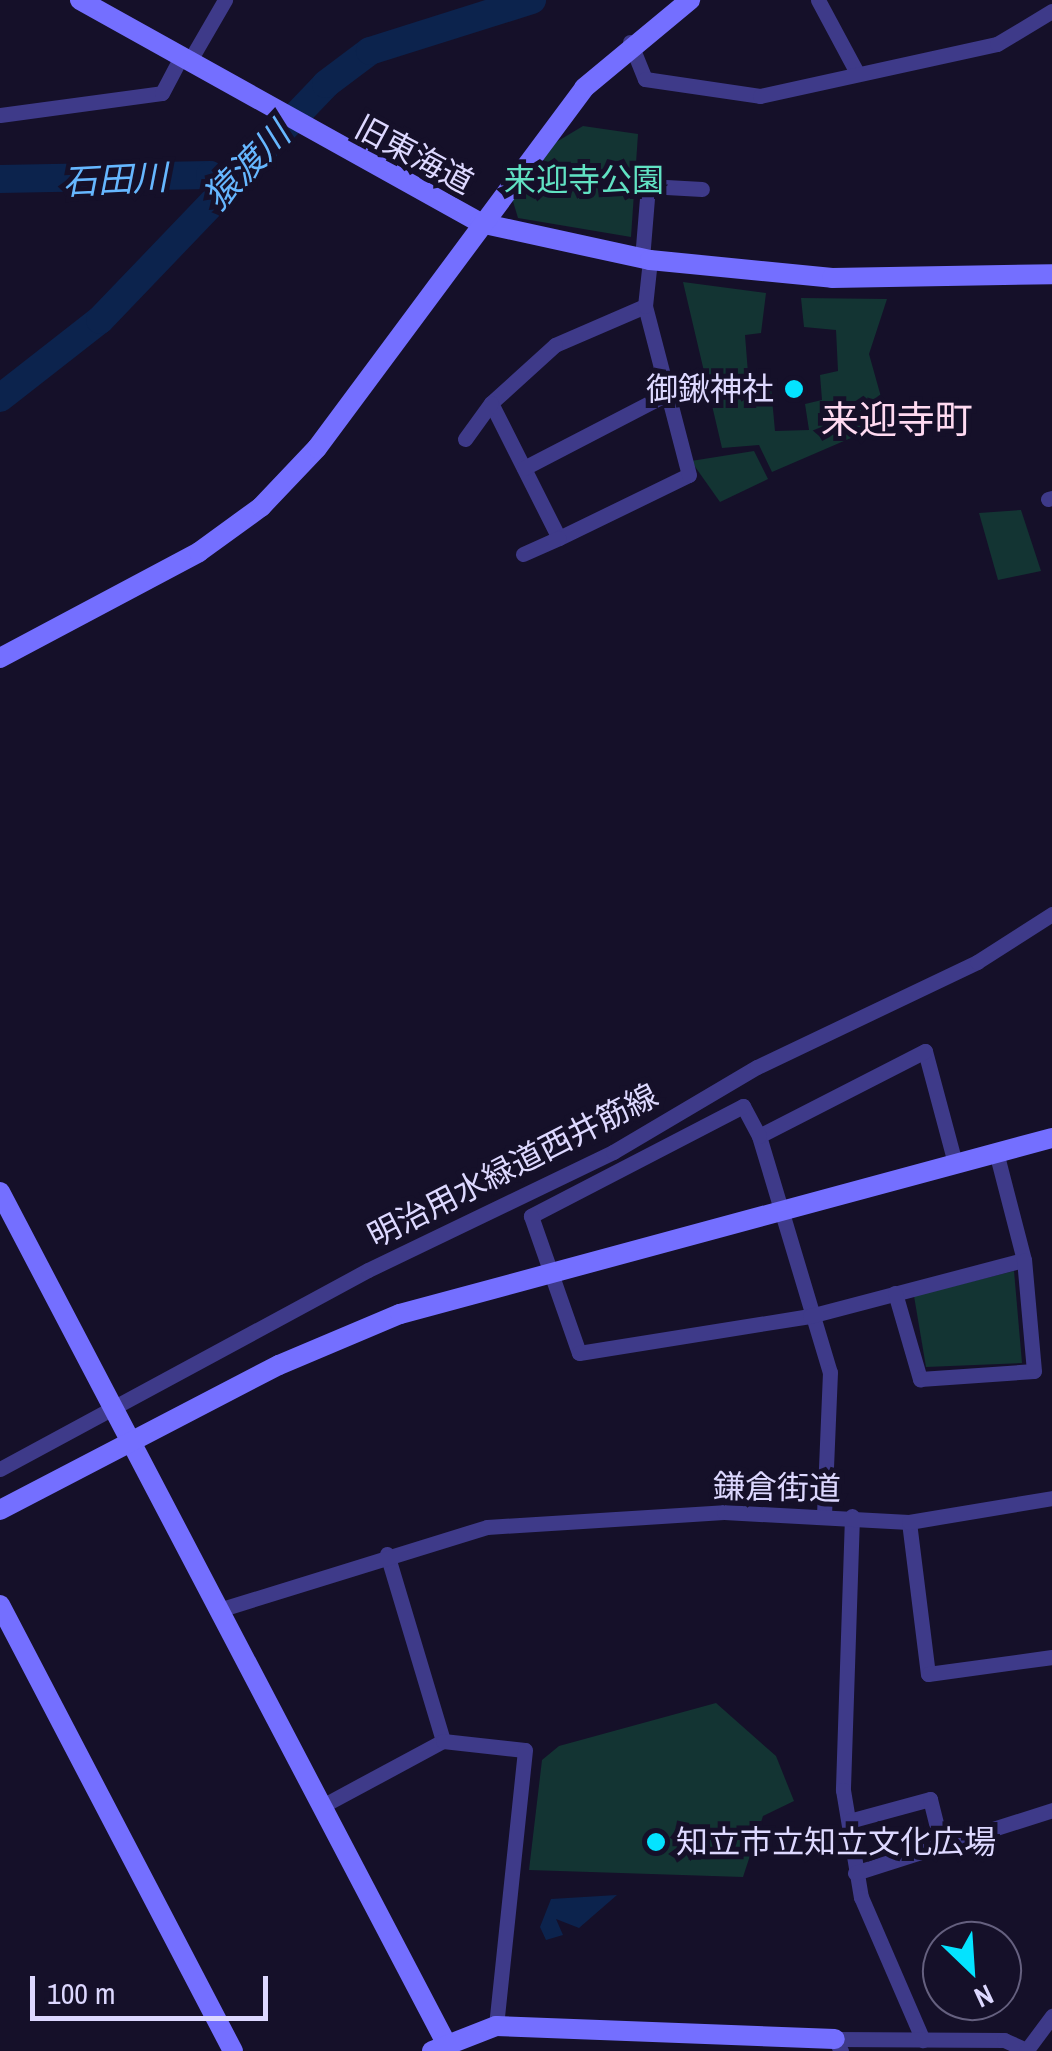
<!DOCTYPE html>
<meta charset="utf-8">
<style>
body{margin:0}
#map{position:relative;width:1052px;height:2051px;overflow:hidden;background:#151029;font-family:"Archivo Narrow","Noto Sans JP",sans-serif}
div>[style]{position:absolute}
.green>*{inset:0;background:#133433}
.water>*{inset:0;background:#0c234d}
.river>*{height:28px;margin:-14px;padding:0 14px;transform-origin:14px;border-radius:14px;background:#0c234d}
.street>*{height:15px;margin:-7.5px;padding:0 7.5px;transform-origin:7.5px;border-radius:7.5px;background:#3e3a89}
.secondary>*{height:20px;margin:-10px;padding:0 10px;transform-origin:10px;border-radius:10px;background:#746fff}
.dots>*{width:28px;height:28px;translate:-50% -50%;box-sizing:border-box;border:5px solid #151029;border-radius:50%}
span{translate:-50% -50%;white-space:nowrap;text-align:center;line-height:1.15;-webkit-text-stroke:10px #151029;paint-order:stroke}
.street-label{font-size:32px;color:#ddd8ff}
.park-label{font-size:32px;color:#61e2c3}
.poi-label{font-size:32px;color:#ddd8ff}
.right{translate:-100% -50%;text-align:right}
.left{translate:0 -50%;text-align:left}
.water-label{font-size:35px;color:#66b7ff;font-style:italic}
.quarter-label{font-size:38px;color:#ffdaf1}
.north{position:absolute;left:922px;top:1921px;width:100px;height:100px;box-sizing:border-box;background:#151029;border:2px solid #65607f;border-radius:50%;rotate:155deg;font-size:28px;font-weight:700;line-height:40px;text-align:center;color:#ddd8ff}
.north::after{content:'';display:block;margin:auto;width:35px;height:45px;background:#04e3ff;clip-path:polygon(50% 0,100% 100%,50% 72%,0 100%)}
.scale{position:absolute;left:30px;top:1976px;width:238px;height:45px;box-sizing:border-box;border:5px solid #ddd8ff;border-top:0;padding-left:12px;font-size:30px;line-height:35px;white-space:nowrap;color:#ddd8ff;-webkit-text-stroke:8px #151029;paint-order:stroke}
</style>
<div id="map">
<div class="green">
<div style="clip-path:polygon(583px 126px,638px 134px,631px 237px,518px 218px,512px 198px,553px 144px)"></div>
<div style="clip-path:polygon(683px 282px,766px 293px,761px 333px,745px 335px,748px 373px,770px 377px,775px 431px,809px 430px,805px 404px,822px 400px,820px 375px,838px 371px,836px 330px,804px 327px,801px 298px,887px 299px,869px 354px,888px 422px,772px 472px,759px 445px,722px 448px)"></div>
<div style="clip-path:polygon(754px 451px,768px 479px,720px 502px,691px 461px)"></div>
<div style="clip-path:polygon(1021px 510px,1041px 571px,998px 580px,979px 513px)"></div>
<div style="clip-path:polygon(1014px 1271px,1022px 1363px,926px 1367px,914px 1296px)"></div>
<div style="clip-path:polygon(716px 1703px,776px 1756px,794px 1801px,763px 1816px,743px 1877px,529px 1870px,542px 1760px,559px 1746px)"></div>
</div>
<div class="water">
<div style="clip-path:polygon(617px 1895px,579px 1928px,556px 1919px,563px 1935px,546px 1940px,540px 1927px,551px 1899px)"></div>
</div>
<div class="river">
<div style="left:0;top:179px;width:210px;rotate:-1.1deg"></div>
<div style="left:210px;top:175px;width:20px;rotate:41deg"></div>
<div style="left:0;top:398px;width:127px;rotate:-38deg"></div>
<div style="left:100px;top:320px;width:327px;rotate:-46.2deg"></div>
<div style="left:326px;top:84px;width:55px;rotate:-36.9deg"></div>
<div style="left:370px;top:51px;width:170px;rotate:-17.5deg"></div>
</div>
<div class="street">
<div style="left:818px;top:0;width:81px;rotate:61.8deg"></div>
<div style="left:630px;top:42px;width:40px;rotate:68deg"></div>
<div style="left:645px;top:79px;width:116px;rotate:8.4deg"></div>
<div style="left:760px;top:96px;width:243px;rotate:-12.4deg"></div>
<div style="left:997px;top:44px;width:64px;rotate:-31deg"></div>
<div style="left:189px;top:62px;width:72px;rotate:-59.9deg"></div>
<div style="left:0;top:115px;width:163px;rotate:-7.7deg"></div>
<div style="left:162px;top:93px;width:41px;rotate:-62.2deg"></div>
<div style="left:642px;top:259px;width:73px;rotate:-85.3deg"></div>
<div style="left:648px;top:186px;width:54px;rotate:3.2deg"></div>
<div style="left:645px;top:306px;width:98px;rotate:156.6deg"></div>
<div style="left:555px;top:345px;width:86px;rotate:137.8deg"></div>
<div style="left:491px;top:403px;width:151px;rotate:63.3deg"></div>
<div style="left:559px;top:538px;width:144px;rotate:-25.9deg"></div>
<div style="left:689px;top:475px;width:175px;rotate:-104.6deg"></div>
<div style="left:645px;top:306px;width:46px;rotate:-83.8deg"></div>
<div style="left:465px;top:439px;width:44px;rotate:-54.2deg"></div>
<div style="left:524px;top:468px;width:161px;rotate:-27.4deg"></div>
<div style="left:1048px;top:499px;width:4px;rotate:-14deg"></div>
<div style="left:523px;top:554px;width:39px;rotate:-24deg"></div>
<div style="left:759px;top:1136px;width:246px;rotate:73.3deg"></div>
<div style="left:830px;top:1372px;width:142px;rotate:92.4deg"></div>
<div style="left:955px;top:1163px;width:116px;rotate:-105deg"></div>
<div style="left:925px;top:1051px;width:186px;rotate:152.9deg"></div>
<div style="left:759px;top:1136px;width:34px;rotate:-118deg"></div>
<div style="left:743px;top:1106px;width:239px;rotate:152.6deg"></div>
<div style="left:531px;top:1216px;width:145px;rotate:70.7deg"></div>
<div style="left:579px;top:1353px;width:234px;rotate:-9.1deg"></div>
<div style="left:810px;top:1316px;width:221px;rotate:-14.7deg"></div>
<div style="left:1024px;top:1260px;width:112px;rotate:-104.5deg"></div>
<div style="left:895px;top:1293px;width:90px;rotate:73.8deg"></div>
<div style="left:920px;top:1379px;width:114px;rotate:-4deg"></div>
<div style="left:1034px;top:1371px;width:111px;rotate:-95.1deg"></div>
<div style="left:0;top:1469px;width:418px;rotate:-28.4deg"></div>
<div style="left:368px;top:1270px;width:272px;rotate:-25.7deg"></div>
<div style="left:613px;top:1152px;width:167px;rotate:-30.6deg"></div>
<div style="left:757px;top:1067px;width:244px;rotate:-25.5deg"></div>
<div style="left:977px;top:962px;width:89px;rotate:-32.6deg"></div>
<div style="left:852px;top:1516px;width:274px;rotate:91.9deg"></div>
<div style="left:843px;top:1790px;width:109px;rotate:80.5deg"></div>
<div style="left:861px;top:1897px;width:156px;rotate:66.6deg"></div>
<div style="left:909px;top:1522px;width:153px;rotate:82.9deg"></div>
<div style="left:928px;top:1674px;width:125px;rotate:-7.8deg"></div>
<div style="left:387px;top:1554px;width:195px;rotate:73.3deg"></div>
<div style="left:222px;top:1609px;width:277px;rotate:-17.2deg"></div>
<div style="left:487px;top:1527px;width:237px;rotate:-3.6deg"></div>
<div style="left:724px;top:1512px;width:185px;rotate:3.1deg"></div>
<div style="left:909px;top:1522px;width:145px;rotate:-9.5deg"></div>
<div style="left:324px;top:1805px;width:135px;rotate:-28.3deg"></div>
<div style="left:443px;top:1741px;width:82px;rotate:6.3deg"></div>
<div style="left:525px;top:1750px;width:278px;rotate:96deg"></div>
<div style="left:849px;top:1821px;width:84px;rotate:-15.2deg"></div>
<div style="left:930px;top:1799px;width:45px;rotate:76deg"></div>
<div style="left:855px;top:1873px;width:207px;rotate:-17.7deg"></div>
<div style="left:841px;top:2051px;width:13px;rotate:-117deg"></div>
<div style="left:835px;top:2039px;width:169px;rotate:0.3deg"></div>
<div style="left:1004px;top:2040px;width:24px;rotate:24deg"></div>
<div style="left:1026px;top:2051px;width:44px;rotate:-53.4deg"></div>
</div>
<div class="secondary">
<div style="left:80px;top:0;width:458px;rotate:29.1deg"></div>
<div style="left:480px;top:223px;width:174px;rotate:12.3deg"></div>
<div style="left:650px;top:260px;width:183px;rotate:5.6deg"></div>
<div style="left:832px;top:278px;width:220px;rotate:-1deg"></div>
<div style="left:0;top:658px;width:225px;rotate:-28deg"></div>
<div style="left:199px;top:552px;width:77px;rotate:-36deg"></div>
<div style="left:261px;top:507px;width:81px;rotate:-46.5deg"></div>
<div style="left:317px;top:448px;width:448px;rotate:-53.4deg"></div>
<div style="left:584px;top:88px;width:138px;rotate:-39.7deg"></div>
<div style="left:0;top:1192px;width:961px;rotate:62.34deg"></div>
<div style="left:0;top:1510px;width:314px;rotate:-27.5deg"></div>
<div style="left:279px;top:1365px;width:131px;rotate:-22.9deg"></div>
<div style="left:400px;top:1314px;width:675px;rotate:-15.11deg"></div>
<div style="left:0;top:1605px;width:503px;rotate:62.42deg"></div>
<div style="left:432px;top:2051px;width:69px;rotate:-21.3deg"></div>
<div style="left:496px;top:2026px;width:339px;rotate:2.2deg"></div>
</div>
<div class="dots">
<div style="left:794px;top:389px;background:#04e3ff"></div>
<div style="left:656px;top:1842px;background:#04e3ff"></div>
</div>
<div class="street-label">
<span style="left:414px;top:155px;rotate:28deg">旧東海道</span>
<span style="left:513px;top:1166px;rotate:-27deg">明治用水緑道西井筋線</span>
<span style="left:777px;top:1488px;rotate:1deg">鎌倉街道</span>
</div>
<div class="park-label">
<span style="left:584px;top:180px">来迎寺公園</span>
</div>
<div class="poi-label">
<span class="right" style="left:774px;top:389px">御鍬神社</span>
<span class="left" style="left:676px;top:1842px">知立市立知立文化広場</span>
</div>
<div class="water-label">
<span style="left:247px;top:166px;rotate:-46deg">猿渡川</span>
<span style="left:115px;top:180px;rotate:-3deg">石田川</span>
</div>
<div class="quarter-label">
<span style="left:897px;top:420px">来迎寺町</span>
</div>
<div class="north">N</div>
<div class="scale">100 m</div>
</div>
